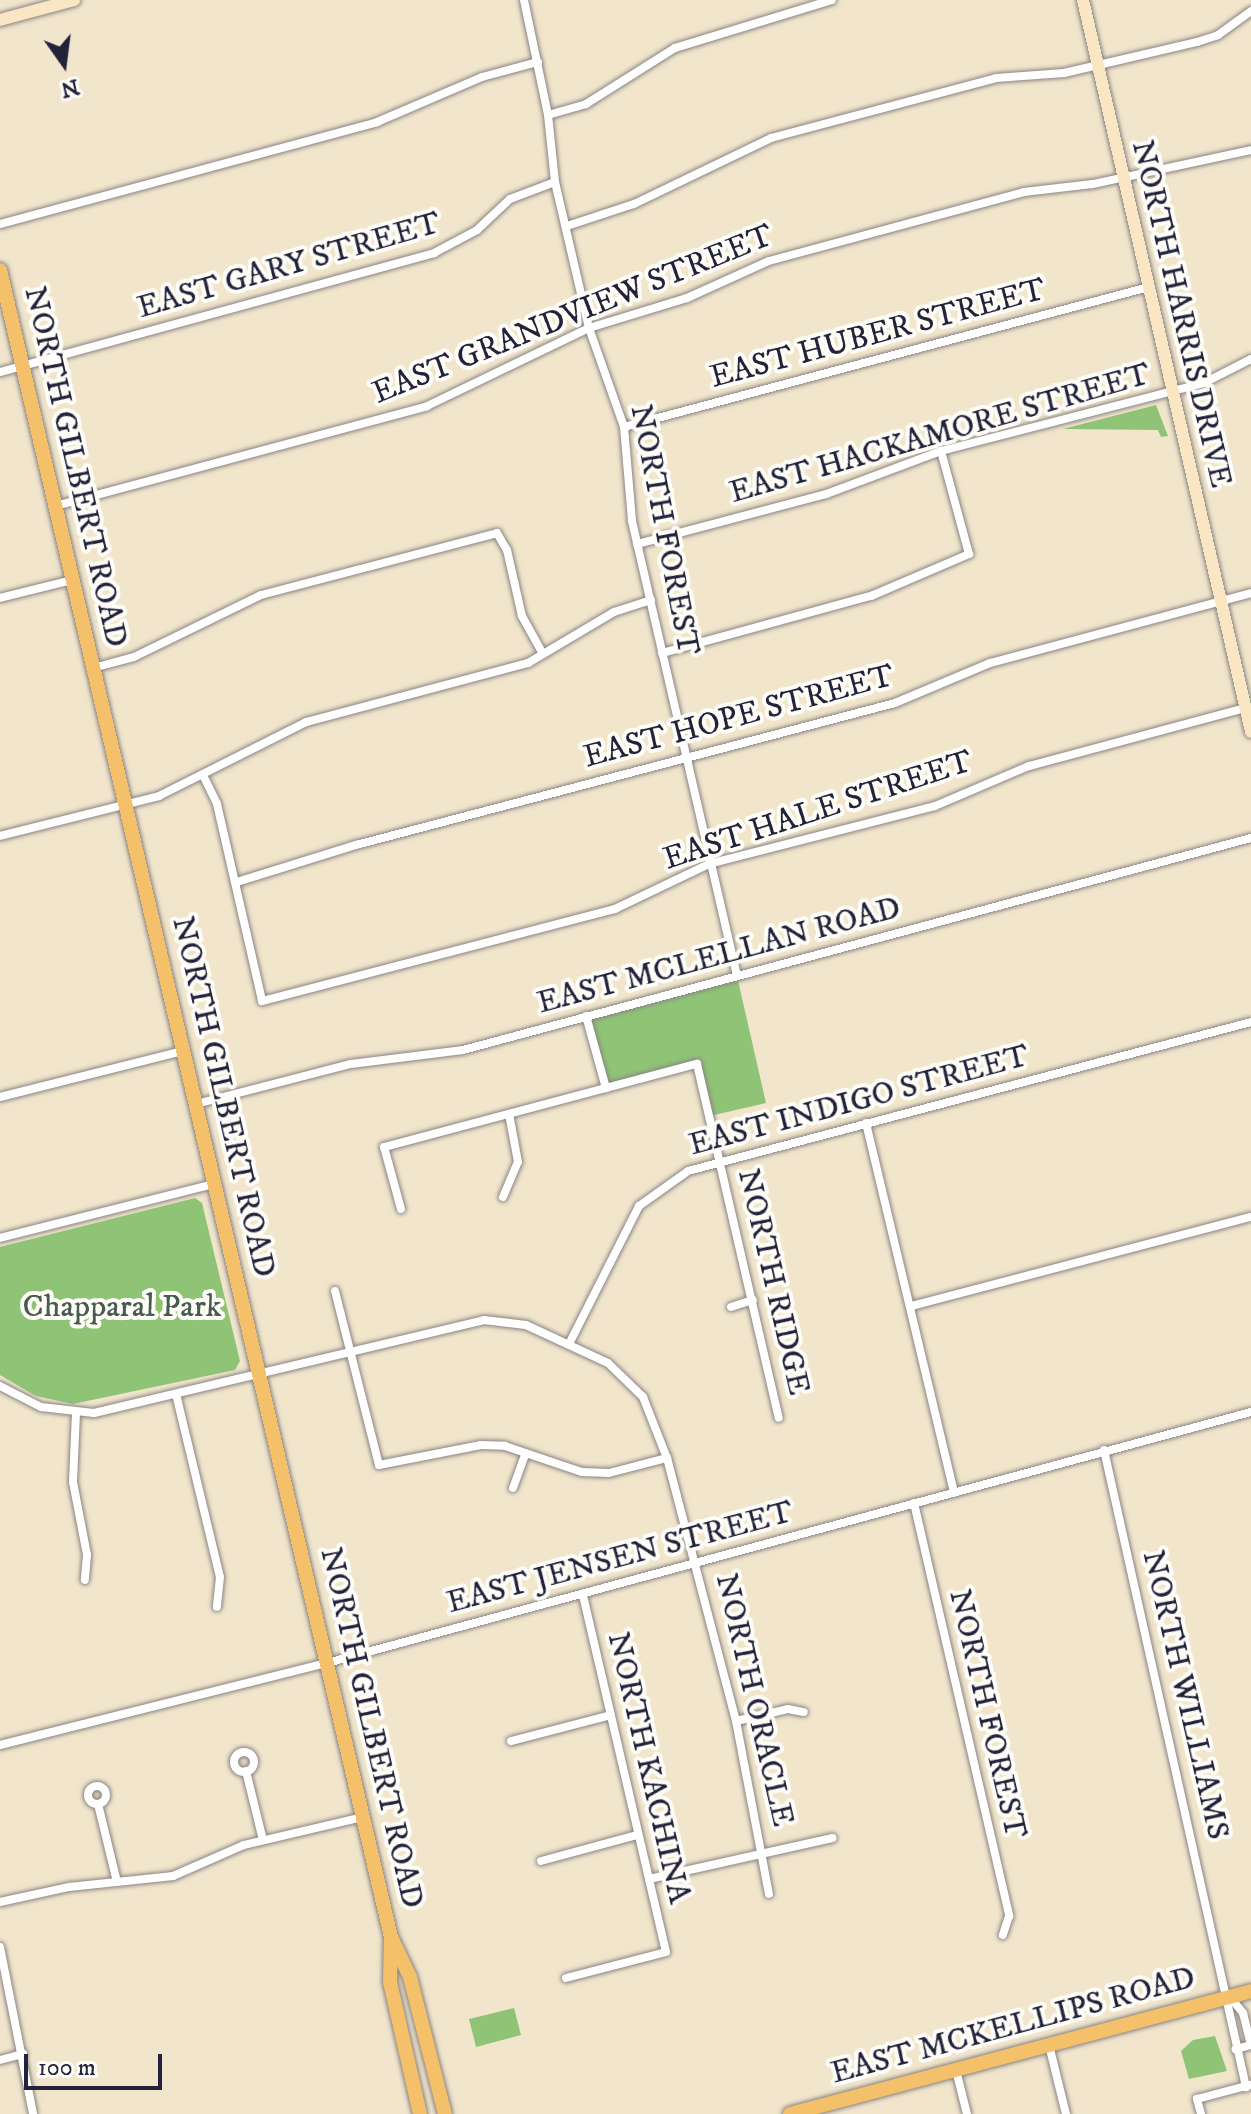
<!DOCTYPE html>
<style>
body{margin:0}
#map{position:relative;width:1251px;height:2114px;overflow:hidden;background:#f1e6cc;font-family:"IM FELL DW Pica",serif}
div>[style]{position:absolute}
.green>*{inset:0;background:#8fc476}
.roads{filter:drop-shadow(0 0 2px #8a8484) drop-shadow(0 0 2px #8a8484)}
.street>*{height:8px;margin:-4px;padding:0 4px;transform-origin:4px;border-radius:4px;background:#fff}
.street>.ring{margin:-4px;padding:0;box-sizing:content-box;background:none;border:8px solid #fff;border-radius:50%}
.secondary>*{height:12px;margin:-6px;padding:0 6px;transform-origin:6px;border-radius:6px;background:#fbe6c3}
.primary>*{height:14px;margin:-7px;padding:0 7px;transform-origin:7px;border-radius:7px;background:#f4c16a}
span{translate:-50% -50%;white-space:nowrap;text-align:center;line-height:1.15;-webkit-text-stroke:8px #fdfcf7;paint-order:stroke}
.street-label{font-size:32px;color:#22223b}
.park-label{font-size:32px;color:#485b50}
.north{position:absolute;left:24px;top:24px;width:80px;height:80px;-webkit-text-stroke:6px #fdfcf7;paint-order:stroke;rotate:166deg;font-size:22px;font-weight:700;line-height:32px;text-align:center;color:#22223b}
.north::after{content:'';display:block;margin:auto;width:28px;height:36px;background:#22223b;clip-path:polygon(50% 0,100% 100%,50% 72%,0 100%)}
.scale{position:absolute;left:24px;top:2054px;width:138px;height:36px;box-sizing:border-box;border:4px solid #22223b;border-top:0;padding-left:10px;font-size:24px;line-height:28px;white-space:nowrap;color:#22223b;-webkit-text-stroke:6px #fdfcf7;paint-order:stroke}
</style>
<div id="map">
<div class="green">
<div style="clip-path:polygon(1156px 405px,1168px 436px,1161px 437px,1158px 430px,1063px 429px)"></div>
<div style="clip-path:polygon(737px 976px,766px 1103px,710px 1116px,696px 1064px,606px 1088px,586px 1016px)"></div>
<div style="clip-path:polygon(195px 1198px,202px 1203px,240px 1361px,235px 1370px,73px 1404px,36px 1396px,0 1375px,0 1247px)"></div>
<div style="clip-path:polygon(514px 2008px,521px 2035px,476px 2047px,469px 2019px)"></div>
<div style="clip-path:polygon(1215px 2036px,1227px 2071px,1189px 2079px,1181px 2051px,1193px 2040px)"></div>
</div>
<div class="roads">
<div class="street">
<div style="left:524px;top:0;width:117px;rotate:78.2deg"></div>
<div style="left:548px;top:115px;width:67px;rotate:84deg"></div>
<div style="left:555px;top:182px;width:150px;rotate:76.9deg"></div>
<div style="left:589px;top:328px;width:105px;rotate:70.5deg"></div>
<div style="left:624px;top:427px;width:94px;rotate:85.1deg"></div>
<div style="left:632px;top:521px;width:467px;rotate:77deg"></div>
<div style="left:548px;top:115px;width:40px;rotate:-16deg"></div>
<div style="left:586px;top:104px;width:105px;rotate:-32.2deg"></div>
<div style="left:675px;top:48px;width:164px;rotate:-17deg"></div>
<div style="left:0;top:224px;width:391px;rotate:-15.1deg"></div>
<div style="left:377px;top:122px;width:114px;rotate:-23.2deg"></div>
<div style="left:482px;top:77px;width:58px;rotate:-15deg"></div>
<div style="left:567px;top:226px;width:71px;rotate:-18.2deg"></div>
<div style="left:634px;top:204px;width:152px;rotate:-25.7deg"></div>
<div style="left:771px;top:138px;width:233px;rotate:-14.9deg"></div>
<div style="left:996px;top:78px;width:68px;rotate:-4.2deg"></div>
<div style="left:1064px;top:73px;width:137px;rotate:-13.1deg"></div>
<div style="left:1197px;top:42px;width:22px;rotate:-18deg"></div>
<div style="left:1218px;top:35px;width:41px;rotate:-36deg"></div>
<div style="left:0;top:372px;width:450px;rotate:-15.3deg"></div>
<div style="left:434px;top:253px;width:49px;rotate:-28.1deg"></div>
<div style="left:477px;top:230px;width:45px;rotate:-43.2deg"></div>
<div style="left:510px;top:199px;width:48px;rotate:-20.7deg"></div>
<div style="left:624px;top:427px;width:539px;rotate:-14.94deg"></div>
<div style="left:55px;top:506px;width:385px;rotate:-15deg"></div>
<div style="left:427px;top:406px;width:180px;rotate:-25.7deg"></div>
<div style="left:589px;top:328px;width:102px;rotate:-17deg"></div>
<div style="left:687px;top:298px;width:90px;rotate:-24.3deg"></div>
<div style="left:769px;top:261px;width:264px;rotate:-15.1deg"></div>
<div style="left:1024px;top:192px;width:69px;rotate:-6.6deg"></div>
<div style="left:1093px;top:184px;width:162px;rotate:-12.1deg"></div>
<div style="left:637px;top:544px;width:196px;rotate:-14.8deg"></div>
<div style="left:826px;top:494px;width:123px;rotate:-20.5deg"></div>
<div style="left:941px;top:451px;width:272px;rotate:-14.5deg"></div>
<div style="left:1204px;top:383px;width:53px;rotate:-27.1deg"></div>
<div style="left:0;top:598px;width:74px;rotate:-14deg"></div>
<div style="left:662px;top:653px;width:217px;rotate:-15.3deg"></div>
<div style="left:871px;top:596px;width:107px;rotate:-23.2deg"></div>
<div style="left:969px;top:554px;width:107px;rotate:-105.2deg"></div>
<div style="left:93px;top:668px;width:42px;rotate:-15deg"></div>
<div style="left:134px;top:657px;width:141px;rotate:-26deg"></div>
<div style="left:261px;top:595px;width:244px;rotate:-14.7deg"></div>
<div style="left:497px;top:533px;width:20px;rotate:60deg"></div>
<div style="left:507px;top:550px;width:68px;rotate:77.2deg"></div>
<div style="left:522px;top:616px;width:43px;rotate:61.1deg"></div>
<div style="left:203px;top:775px;width:32px;rotate:64deg"></div>
<div style="left:217px;top:804px;width:202px;rotate:77.1deg"></div>
<div style="left:262px;top:1001px;width:365px;rotate:-14.6deg"></div>
<div style="left:615px;top:909px;width:104px;rotate:-25.6deg"></div>
<div style="left:709px;top:864px;width:233px;rotate:-14.4deg"></div>
<div style="left:935px;top:806px;width:102px;rotate:-23.1deg"></div>
<div style="left:1029px;top:766px;width:228px;rotate:-15deg"></div>
<div style="left:0;top:836px;width:164px;rotate:-14.1deg"></div>
<div style="left:159px;top:796px;width:165px;rotate:-26.7deg"></div>
<div style="left:306px;top:722px;width:230px;rotate:-14.9deg"></div>
<div style="left:528px;top:663px;width:100px;rotate:-30.7deg"></div>
<div style="left:614px;top:612px;width:39px;rotate:-18deg"></div>
<div style="left:237px;top:882px;width:125px;rotate:-17.3deg"></div>
<div style="left:356px;top:845px;width:557px;rotate:-14.76deg"></div>
<div style="left:895px;top:703px;width:103px;rotate:-22.8deg"></div>
<div style="left:990px;top:663px;width:270px;rotate:-15deg"></div>
<div style="left:586px;top:1016px;width:75px;rotate:74.5deg"></div>
<div style="left:0;top:1097px;width:189px;rotate:-14.1deg"></div>
<div style="left:196px;top:1104px;width:160px;rotate:-14.5deg"></div>
<div style="left:351px;top:1064px;width:113px;rotate:-7.1deg"></div>
<div style="left:463px;top:1050px;width:816px;rotate:-15.06deg"></div>
<div style="left:866px;top:1123px;width:380px;rotate:76.6deg"></div>
<div style="left:503px;top:1197px;width:38px;rotate:-67deg"></div>
<div style="left:518px;top:1162px;width:49px;rotate:-100.6deg"></div>
<div style="left:401px;top:1209px;width:64px;rotate:-105.3deg"></div>
<div style="left:384px;top:1147px;width:324px;rotate:-14.9deg"></div>
<div style="left:697px;top:1064px;width:363px;rotate:77deg"></div>
<div style="left:0;top:1238px;width:221px;rotate:-14.2deg"></div>
<div style="left:335px;top:1291px;width:179px;rotate:75.8deg"></div>
<div style="left:379px;top:1465px;width:104px;rotate:-11.1deg"></div>
<div style="left:481px;top:1445px;width:24px;rotate:2deg"></div>
<div style="left:505px;top:1446px;width:81px;rotate:18.7deg"></div>
<div style="left:582px;top:1472px;width:27px;rotate:2deg"></div>
<div style="left:609px;top:1473px;width:60px;rotate:-14.5deg"></div>
<div style="left:911px;top:1306px;width:351px;rotate:-14.7deg"></div>
<div style="left:731px;top:1307px;width:23px;rotate:-18deg"></div>
<div style="left:569px;top:1344px;width:155px;rotate:-63.1deg"></div>
<div style="left:639px;top:1206px;width:60px;rotate:-35.5deg"></div>
<div style="left:688px;top:1171px;width:582px;rotate:-14.82deg"></div>
<div style="left:0;top:1386px;width:46px;rotate:27.1deg"></div>
<div style="left:41px;top:1407px;width:53px;rotate:6.5deg"></div>
<div style="left:94px;top:1413px;width:401px;rotate:-13.4deg"></div>
<div style="left:484px;top:1320px;width:42px;rotate:6.8deg"></div>
<div style="left:526px;top:1325px;width:90px;rotate:24.9deg"></div>
<div style="left:608px;top:1363px;width:49px;rotate:44.2deg"></div>
<div style="left:643px;top:1397px;width:66px;rotate:68.5deg"></div>
<div style="left:667px;top:1458px;width:272px;rotate:75.3deg"></div>
<div style="left:736px;top:1721px;width:176px;rotate:79.2deg"></div>
<div style="left:176px;top:1394px;width:188px;rotate:76.5deg"></div>
<div style="left:220px;top:1577px;width:30px;rotate:96deg"></div>
<div style="left:76px;top:1413px;width:69px;rotate:92.5deg"></div>
<div style="left:73px;top:1482px;width:74px;rotate:79.1deg"></div>
<div style="left:87px;top:1555px;width:25px;rotate:95deg"></div>
<div style="left:1104px;top:1450px;width:653px;rotate:77.43deg"></div>
<div style="left:513px;top:1488px;width:37px;rotate:-70deg"></div>
<div style="left:914px;top:1503px;width:424px;rotate:77deg"></div>
<div style="left:1009px;top:1916px;width:20px;rotate:108deg"></div>
<div style="left:736px;top:1721px;width:53px;rotate:-13deg"></div>
<div style="left:788px;top:1709px;width:16px;rotate:11deg"></div>
<div style="left:511px;top:1741px;width:103px;rotate:-14.6deg"></div>
<div style="left:0;top:1745px;width:337px;rotate:-14.1deg"></div>
<div style="left:327px;top:1663px;width:957px;rotate:-15.2deg"></div>
<div class="ring" style="left:234px;top:1752px;width:12px;height:12px"></div>
<div style="left:246px;top:1771px;width:71px;rotate:76.2deg"></div>
<div class="ring" style="left:88px;top:1786px;width:10px;height:10px"></div>
<div style="left:98px;top:1804px;width:80px;rotate:76.3deg"></div>
<div style="left:541px;top:1861px;width:99px;rotate:-15.2deg"></div>
<div style="left:649px;top:1879px;width:188px;rotate:-12.6deg"></div>
<div style="left:0;top:1902px;width:71px;rotate:-12.3deg"></div>
<div style="left:69px;top:1887px;width:105px;rotate:-6deg"></div>
<div style="left:173px;top:1876px;width:77px;rotate:-23.6deg"></div>
<div style="left:244px;top:1845px;width:122px;rotate:-13.2deg"></div>
<div style="left:0;top:1947px;width:170px;rotate:78.8deg"></div>
<div style="left:566px;top:1978px;width:103px;rotate:-14.6deg"></div>
<div style="left:666px;top:1952px;width:367px;rotate:-103.1deg"></div>
<div style="left:1230px;top:1997px;width:21px;rotate:51deg"></div>
<div style="left:1243px;top:2013px;width:33px;rotate:76deg"></div>
<div style="left:1251px;top:2045px;width:16px;rotate:165deg"></div>
<div style="left:1049px;top:2045px;width:71px;rotate:76.2deg"></div>
<div style="left:0;top:2060px;width:24px;rotate:-15deg"></div>
<div style="left:956px;top:2070px;width:45px;rotate:76deg"></div>
<div style="left:1201px;top:2114px;width:16px;rotate:-105deg"></div>
<div style="left:1197px;top:2099px;width:55px;rotate:-14.8deg"></div>
</div>
<div class="secondary">
<div style="left:1083px;top:0;width:751px;rotate:77.07deg"></div>
<div style="left:0;top:20px;width:77px;rotate:-15.1deg"></div>
</div>
<div class="primary">
<div style="left:0;top:270px;width:1712px;rotate:76.8deg"></div>
<div style="left:391px;top:1937px;width:44px;rotate:64.6deg"></div>
<div style="left:410px;top:1977px;width:141px;rotate:75.7deg"></div>
<div style="left:391px;top:1937px;width:45px;rotate:91.3deg"></div>
<div style="left:390px;top:1982px;width:135px;rotate:77.2deg"></div>
<div style="left:790px;top:2114px;width:477px;rotate:-14.9deg"></div>
</div>
</div>
<div class="street-label">
<span style="left:289px;top:266px;rotate:-16deg">EAST GARY STREET</span>
<span style="left:1181px;top:314px;rotate:77deg">NORTH HARRIS DRIVE</span>
<span style="left:573px;top:315px;rotate:-22deg">EAST GRANDVIEW STREET</span>
<span style="left:878px;top:334px;rotate:-15deg">EAST HUBER STREET</span>
<span style="left:940px;top:434px;rotate:-16deg">EAST HACKAMORE STREET</span>
<span style="left:75px;top:467px;rotate:77deg">NORTH GILBERT ROAD</span>
<span style="left:664px;top:530px;rotate:79deg">NORTH FOREST</span>
<span style="left:739px;top:717px;rotate:-15deg">EAST HOPE STREET</span>
<span style="left:818px;top:811px;rotate:-18deg">EAST HALE STREET</span>
<span style="left:719px;top:956px;rotate:-15deg">EAST MCLELLAN ROAD</span>
<span style="left:223px;top:1097px;rotate:77deg">NORTH GILBERT ROAD</span>
<span style="left:859px;top:1101px;rotate:-15deg">EAST INDIGO STREET</span>
<span style="left:773px;top:1282px;rotate:77deg">NORTH RIDGE</span>
<span style="left:620px;top:1558px;rotate:-15deg">EAST JENSEN STREET</span>
<span style="left:1185px;top:1695px;rotate:77deg">NORTH WILLIAMS</span>
<span style="left:754px;top:1700px;rotate:77deg">NORTH ORACLE</span>
<span style="left:987px;top:1714px;rotate:77deg">NORTH FOREST</span>
<span style="left:371px;top:1728px;rotate:77deg">NORTH GILBERT ROAD</span>
<span style="left:648px;top:1768px;rotate:77deg">NORTH KACHINA</span>
<span style="left:1013px;top:2026px;rotate:-15deg">EAST MCKELLIPS ROAD</span>
</div>
<div class="park-label">
<span style="left:122px;top:1307px">Chapparal Park</span>
</div>
<div class="north">N</div>
<div class="scale">100 m</div>
</div>
